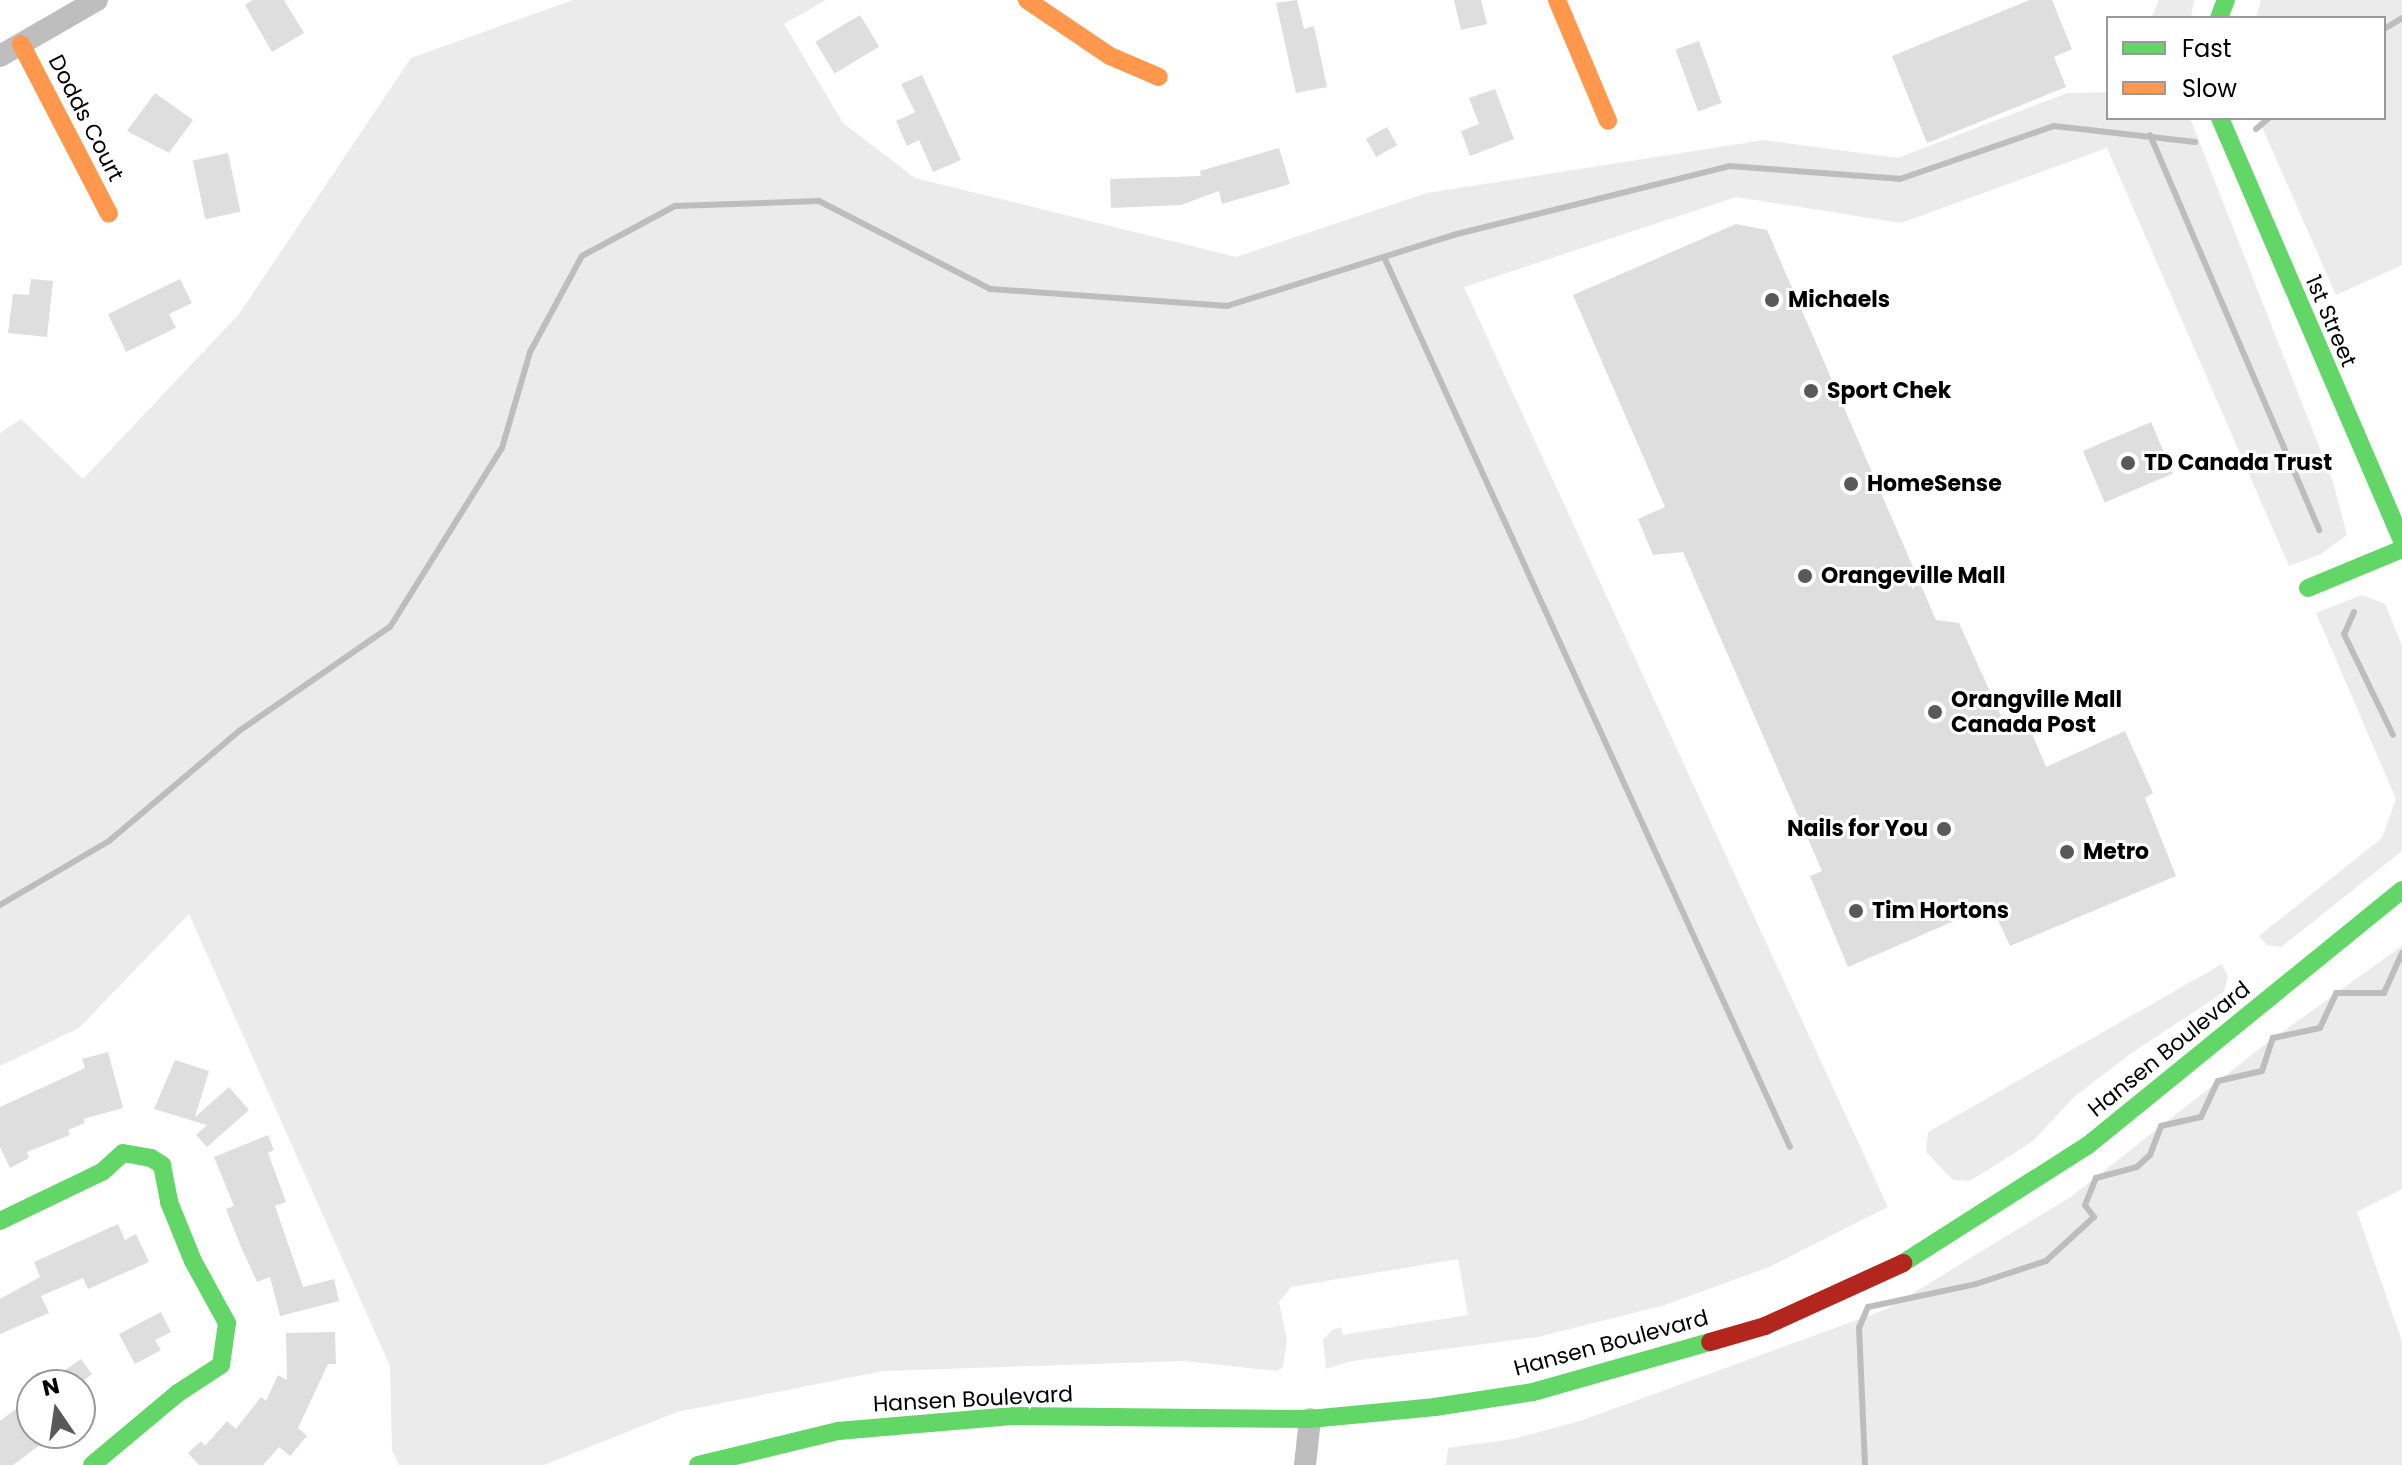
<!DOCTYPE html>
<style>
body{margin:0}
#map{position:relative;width:2402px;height:1465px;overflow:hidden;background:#fff;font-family:Poppins,sans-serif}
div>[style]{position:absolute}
.green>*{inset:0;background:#ebebeb}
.stream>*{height:6px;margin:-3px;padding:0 3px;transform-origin:3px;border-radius:3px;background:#bdbdbd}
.building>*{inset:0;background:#dedede;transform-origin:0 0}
.street>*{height:22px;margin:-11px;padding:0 11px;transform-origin:11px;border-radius:11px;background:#bebebe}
.fast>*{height:18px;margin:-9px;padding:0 9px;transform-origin:9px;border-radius:9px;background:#63d668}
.slow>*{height:18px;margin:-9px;padding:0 9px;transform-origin:9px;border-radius:9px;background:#ff974d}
.jam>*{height:18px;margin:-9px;padding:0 9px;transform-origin:9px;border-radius:9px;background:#b3261e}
.dots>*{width:22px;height:22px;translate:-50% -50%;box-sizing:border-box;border:4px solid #fff;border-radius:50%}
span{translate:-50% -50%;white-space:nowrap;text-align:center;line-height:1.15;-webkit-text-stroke:6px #fff;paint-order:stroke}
.street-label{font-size:22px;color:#000}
.poi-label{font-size:22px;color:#000;font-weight:700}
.left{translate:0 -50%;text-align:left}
.right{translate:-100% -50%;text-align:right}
.legend{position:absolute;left:2106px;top:16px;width:280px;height:104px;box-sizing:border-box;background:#fff;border:2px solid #999;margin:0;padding:10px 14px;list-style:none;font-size:24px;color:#000}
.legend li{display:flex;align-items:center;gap:16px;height:40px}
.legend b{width:40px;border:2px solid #999}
.north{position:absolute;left:16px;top:1369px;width:80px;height:80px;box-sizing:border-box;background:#fff;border:2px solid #999;border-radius:50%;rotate:347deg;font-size:22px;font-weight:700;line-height:32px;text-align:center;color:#000}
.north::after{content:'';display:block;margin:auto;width:28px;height:36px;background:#595959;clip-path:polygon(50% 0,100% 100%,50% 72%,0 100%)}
</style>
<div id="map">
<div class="green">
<i style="clip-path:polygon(573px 0,826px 0,784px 24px,843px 123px,915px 178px,1236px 257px,1427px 193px,1764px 140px,1898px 158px,2067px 93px,2108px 92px,2108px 118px,2190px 118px,2333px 482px,2347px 535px,2321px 554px,2289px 566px,2107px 148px,1901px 223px,1736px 197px,1464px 287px,1888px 1207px,1769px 1267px,1665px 1305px,1538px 1337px,1352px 1361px,1326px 1369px,1323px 1340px,1332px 1330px,1341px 1327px,1343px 1335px,1468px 1315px,1458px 1259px,1291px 1287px,1279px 1302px,1287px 1340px,1283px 1367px,1277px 1371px,1184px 1361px,883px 1371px,677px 1412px,544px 1465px,399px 1465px,392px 1450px,390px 1366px,189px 914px,79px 1028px,0 1066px,0 433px,21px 419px,83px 479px,239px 314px,411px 58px)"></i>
<i style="clip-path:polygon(2159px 0,2194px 0,2191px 18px,2151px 18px)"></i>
<i style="clip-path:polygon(2261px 0,2402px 0,2402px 265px,2336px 295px,2258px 118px,2384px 118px,2384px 18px,2256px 18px)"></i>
<i style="clip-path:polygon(2362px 595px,2385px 604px,2402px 645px,2402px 851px,2281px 947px,2267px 945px,2259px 936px,2382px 838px,2396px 799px,2316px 613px)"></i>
<i style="clip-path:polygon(2402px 946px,2402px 1189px,2357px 1212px,2402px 1341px,2402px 1465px,1446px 1465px,1448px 1448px,1513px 1439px,1583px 1420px,1887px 1309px,2072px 1196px,2263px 1046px)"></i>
<i style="clip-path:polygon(2222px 964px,2228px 977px,2224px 992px,2130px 1054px,2074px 1097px,2033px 1141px,1994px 1166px,1969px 1181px,1953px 1180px,1926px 1152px,1928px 1132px)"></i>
</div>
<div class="stream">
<i style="left:2384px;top:29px;width:21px;rotate:-31deg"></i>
<i style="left:2256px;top:129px;width:17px;rotate:-40deg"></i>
<i style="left:2150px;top:135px;width:430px;rotate:66.8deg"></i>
<i style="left:1384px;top:257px;width:978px;rotate:65.48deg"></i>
<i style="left:2354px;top:612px;width:24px;rotate:114deg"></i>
<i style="left:2344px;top:634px;width:112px;rotate:64.1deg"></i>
<i style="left:0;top:905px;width:126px;rotate:-30.4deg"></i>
<i style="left:109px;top:841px;width:170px;rotate:-40.2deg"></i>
<i style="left:239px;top:731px;width:183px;rotate:-34.6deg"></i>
<i style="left:390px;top:627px;width:211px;rotate:-58deg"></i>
<i style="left:502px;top:448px;width:100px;rotate:-73.7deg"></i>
<i style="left:530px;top:352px;width:109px;rotate:-61.6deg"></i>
<i style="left:582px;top:256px;width:106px;rotate:-28.3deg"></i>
<i style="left:675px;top:206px;width:144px;rotate:-2deg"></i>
<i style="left:819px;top:201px;width:192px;rotate:27.2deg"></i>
<i style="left:990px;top:289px;width:238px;rotate:4.1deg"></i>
<i style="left:1227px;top:306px;width:237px;rotate:-17.4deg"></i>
<i style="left:1453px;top:235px;width:284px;rotate:-14deg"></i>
<i style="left:1729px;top:166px;width:171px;rotate:4.3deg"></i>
<i style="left:1900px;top:179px;width:163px;rotate:-19deg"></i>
<i style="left:2054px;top:126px;width:142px;rotate:6.5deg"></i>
<i style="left:1865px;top:1465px;width:137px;rotate:-92.5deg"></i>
<i style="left:1859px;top:1328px;width:23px;rotate:-67deg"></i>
<i style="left:1868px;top:1307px;width:110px;rotate:-12deg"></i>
<i style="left:1976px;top:1284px;width:74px;rotate:-18.2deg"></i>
<i style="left:2046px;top:1261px;width:65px;rotate:-42.5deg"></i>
<i style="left:2094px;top:1217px;width:15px;rotate:-127deg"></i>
<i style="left:2085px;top:1205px;width:29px;rotate:-68deg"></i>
<i style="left:2096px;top:1178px;width:42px;rotate:-15deg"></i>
<i style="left:2137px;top:1167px;width:18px;rotate:-43deg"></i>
<i style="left:2150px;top:1155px;width:31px;rotate:-69deg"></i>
<i style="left:2161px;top:1126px;width:41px;rotate:-12.7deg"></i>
<i style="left:2201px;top:1117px;width:40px;rotate:-65deg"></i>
<i style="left:2218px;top:1081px;width:45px;rotate:-12.8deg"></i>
<i style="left:2262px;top:1071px;width:35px;rotate:-72deg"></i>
<i style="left:2273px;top:1038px;width:48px;rotate:-12deg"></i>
<i style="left:2320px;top:1028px;width:38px;rotate:-65deg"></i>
<i style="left:2336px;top:993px;width:48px"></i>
<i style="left:2384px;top:993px;width:44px;rotate:-65.8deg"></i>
</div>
<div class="building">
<i style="clip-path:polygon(253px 0,284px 0,304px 33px,272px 52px,245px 5px)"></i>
<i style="clip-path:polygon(1297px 0,1304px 29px,1314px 26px,1327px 87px,1296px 93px,1276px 3px)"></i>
<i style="clip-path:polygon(1454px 0,1481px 0,1487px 24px,1461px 30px)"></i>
<i style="clip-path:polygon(2030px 0,2052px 0,2072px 49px,2054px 57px,2066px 87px,1927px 143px,1892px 56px)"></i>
<i style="left:860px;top:15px;width:37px;height:52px;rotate:59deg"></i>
<i style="left:1699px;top:41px;width:66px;height:25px;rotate:70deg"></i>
<i style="clip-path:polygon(922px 75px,961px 160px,933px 172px,919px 140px,907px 146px,896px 121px,915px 112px,901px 84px)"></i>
<i style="clip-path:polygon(1495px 89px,1514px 139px,1470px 156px,1461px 131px,1479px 124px,1469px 98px)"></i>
<i style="clip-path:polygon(155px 93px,193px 120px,169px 153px,127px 131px)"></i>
<i style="left:1387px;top:127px;width:21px;height:24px;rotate:61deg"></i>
<i style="clip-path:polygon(1279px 148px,1290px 184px,1222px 204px,1219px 191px,1181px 205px,1111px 208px,1110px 179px,1201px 176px,1200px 171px)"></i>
<i style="left:228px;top:153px;width:60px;height:36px;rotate:78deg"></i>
<i style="clip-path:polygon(1736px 224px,1767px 230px,1936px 620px,1959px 623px,2002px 718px,2023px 712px,2046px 767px,2125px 731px,2153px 793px,2145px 798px,2176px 876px,2010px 946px,1991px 905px,1848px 967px,1810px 876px,1822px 871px,1683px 552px,1653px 555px,1638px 519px,1665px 507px,1573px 295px)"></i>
<i style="clip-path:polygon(31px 279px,53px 281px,47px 337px,8px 333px,13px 294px,29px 295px)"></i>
<i style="clip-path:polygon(180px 279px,192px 303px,169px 314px,176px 328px,126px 352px,108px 314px)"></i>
<i style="left:2151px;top:422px;width:56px;height:74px;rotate:67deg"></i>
<i style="clip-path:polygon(108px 1052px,123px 1108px,83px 1119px,85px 1123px,68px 1130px,70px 1135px,27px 1152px,29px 1158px,10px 1168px,0 1147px,0 1107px,85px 1068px,82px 1059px)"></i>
<i style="clip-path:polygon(175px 1060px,209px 1071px,195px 1117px,229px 1087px,249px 1110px,207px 1147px,196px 1135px,207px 1125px,154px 1109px)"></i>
<i style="clip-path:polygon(268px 1135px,274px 1150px,268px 1153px,286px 1202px,275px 1206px,303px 1287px,334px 1279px,339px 1301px,280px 1316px,270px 1277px,257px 1282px,241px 1247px,226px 1209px,234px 1206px,214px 1157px)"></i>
<i style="clip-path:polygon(118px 1224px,125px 1240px,136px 1234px,149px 1262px,88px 1289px,83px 1278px,41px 1296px,49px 1313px,0 1334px,0 1299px,40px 1277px,34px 1262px)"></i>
<i style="clip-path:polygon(161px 1312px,171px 1332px,155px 1340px,161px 1350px,135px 1364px,119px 1334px)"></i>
<i style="clip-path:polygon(335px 1332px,336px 1364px,328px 1364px,298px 1428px,307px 1436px,290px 1456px,279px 1447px,263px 1465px,199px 1465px,188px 1453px,201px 1441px,205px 1446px,227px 1421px,236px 1429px,261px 1397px,266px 1401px,278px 1375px,287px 1380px,286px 1333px)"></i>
<i style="clip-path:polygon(81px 1359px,92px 1374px,78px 1385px,44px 1385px)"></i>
<i style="clip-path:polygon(32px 1397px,32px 1436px,40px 1445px,13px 1465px,0 1465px,0 1421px)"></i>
</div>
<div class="street">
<i style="left:0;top:56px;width:112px;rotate:-30deg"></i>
<i style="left:1305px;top:1465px;width:46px;rotate:-83.8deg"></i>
</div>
<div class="fast">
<i style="left:2219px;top:18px;width:19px;rotate:-69deg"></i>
<i style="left:2220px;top:118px;width:460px;rotate:66.7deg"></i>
<i style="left:2308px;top:588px;width:102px;rotate:-22.5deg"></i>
<i style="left:0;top:1221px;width:113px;rotate:-25.7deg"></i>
<i style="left:102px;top:1172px;width:28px;rotate:-42deg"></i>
<i style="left:123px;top:1153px;width:28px;rotate:10deg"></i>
<i style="left:151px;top:1158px;width:13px;rotate:32deg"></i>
<i style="left:162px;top:1165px;width:38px;rotate:79deg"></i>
<i style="left:169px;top:1202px;width:64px;rotate:67.9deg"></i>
<i style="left:193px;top:1261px;width:71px;rotate:61.3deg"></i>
<i style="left:227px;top:1323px;width:42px;rotate:98.1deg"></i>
<i style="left:221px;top:1365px;width:51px;rotate:146.9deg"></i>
<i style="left:178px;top:1393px;width:112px;rotate:140.1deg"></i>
<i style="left:1903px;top:1263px;width:218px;rotate:-32.5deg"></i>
<i style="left:2087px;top:1146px;width:406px;rotate:-39.1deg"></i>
<i style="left:698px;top:1465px;width:144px;rotate:-13.7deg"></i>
<i style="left:838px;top:1431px;width:175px;rotate:-4.9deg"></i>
<i style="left:1012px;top:1416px;width:298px;rotate:0.6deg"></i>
<i style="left:1310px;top:1419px;width:126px;rotate:-5.5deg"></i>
<i style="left:1435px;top:1407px;width:99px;rotate:-8.7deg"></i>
<i style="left:1533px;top:1392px;width:184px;rotate:-15.8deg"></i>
</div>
<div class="slow">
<i style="left:1027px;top:0;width:100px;rotate:34deg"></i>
<i style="left:1110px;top:56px;width:53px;rotate:23.2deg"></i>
<i style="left:1557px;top:0;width:131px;rotate:67.1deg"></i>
<i style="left:21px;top:44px;width:191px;rotate:62.6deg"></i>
</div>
<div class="jam">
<i style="left:1710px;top:1342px;width:57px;rotate:-16.2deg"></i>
<i style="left:1765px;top:1326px;width:152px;rotate:-24.5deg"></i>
</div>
<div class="dots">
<i style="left:1772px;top:300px;background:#595959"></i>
<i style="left:1811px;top:391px;background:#595959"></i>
<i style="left:2128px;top:463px;background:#595959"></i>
<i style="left:1851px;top:484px;background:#595959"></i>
<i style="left:1805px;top:576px;background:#595959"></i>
<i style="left:1935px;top:712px;background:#595959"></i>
<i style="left:1944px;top:829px;background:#595959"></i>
<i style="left:2067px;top:852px;background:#595959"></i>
<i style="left:1856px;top:911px;background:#595959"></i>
</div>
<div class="street-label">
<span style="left:86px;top:118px;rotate:63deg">Dodds Court</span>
<span style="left:2331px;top:321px;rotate:67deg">1st Street</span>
<span style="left:2169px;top:1049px;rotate:-39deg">Hansen Boulevard</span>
<span style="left:1611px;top:1343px;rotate:-15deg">Hansen Boulevard</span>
<span style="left:973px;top:1399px;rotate:-3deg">Hansen Boulevard</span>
</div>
<div class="poi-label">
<span class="left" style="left:1788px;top:300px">Michaels</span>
<span class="left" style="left:1827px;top:391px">Sport Chek</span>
<span class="left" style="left:2144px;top:463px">TD Canada Trust</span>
<span class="left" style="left:1867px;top:484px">HomeSense</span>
<span class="left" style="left:1821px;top:576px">Orangeville Mall</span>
<span class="left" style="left:1951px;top:712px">Orangville Mall<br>Canada Post</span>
<span class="right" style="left:1928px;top:829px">Nails for You</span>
<span class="left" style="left:2083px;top:852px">Metro</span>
<span class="left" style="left:1872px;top:911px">Tim Hortons</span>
</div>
<ul class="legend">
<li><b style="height:10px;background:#63d668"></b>Fast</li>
<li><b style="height:10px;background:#ff974d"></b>Slow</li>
</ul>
<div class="north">N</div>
</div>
